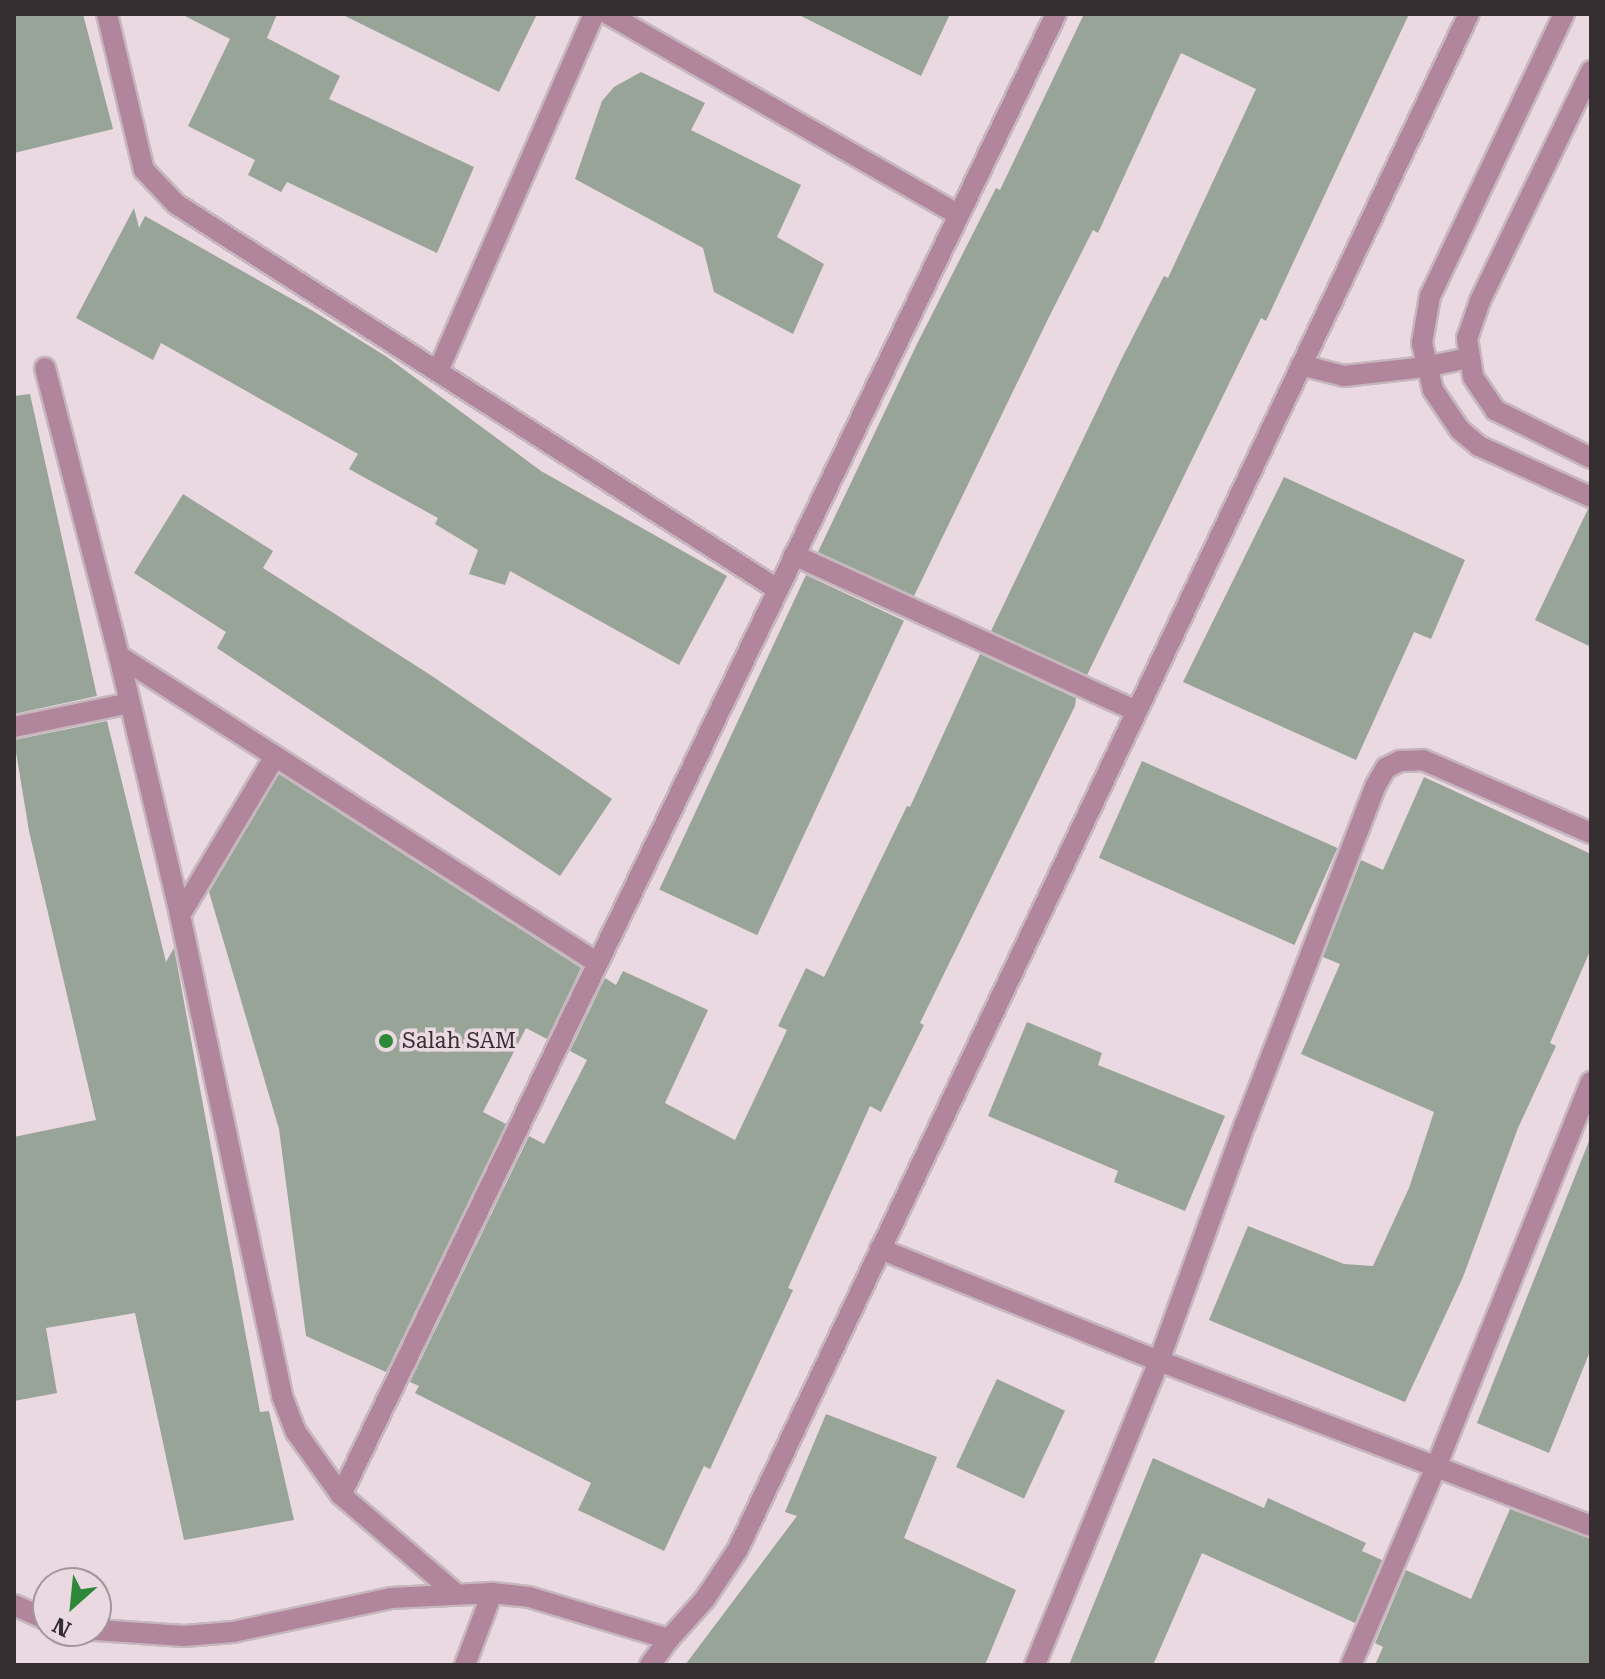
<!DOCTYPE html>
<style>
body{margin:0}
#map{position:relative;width:1605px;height:1679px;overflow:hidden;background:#ebd9e2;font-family:"Roboto Serif",serif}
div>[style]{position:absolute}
.building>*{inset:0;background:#97a497;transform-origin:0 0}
.roads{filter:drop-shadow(2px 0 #c6b7bf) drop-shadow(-2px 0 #c6b7bf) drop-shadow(0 2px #c6b7bf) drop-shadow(0 -2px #c6b7bf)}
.service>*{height:20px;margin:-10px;padding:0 10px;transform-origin:10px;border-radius:10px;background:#b1859b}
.minor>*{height:20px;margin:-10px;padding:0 10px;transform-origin:10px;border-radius:10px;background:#b1859b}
.dots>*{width:22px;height:22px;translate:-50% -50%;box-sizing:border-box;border:4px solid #ebd9e2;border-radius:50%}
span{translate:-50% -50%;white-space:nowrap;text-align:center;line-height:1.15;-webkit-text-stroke:7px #ebd9e2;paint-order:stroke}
.poi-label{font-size:22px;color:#342e31}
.left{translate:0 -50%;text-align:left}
.frame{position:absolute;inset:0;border:16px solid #342e31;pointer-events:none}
.north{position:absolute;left:32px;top:1567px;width:80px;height:80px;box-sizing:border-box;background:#ebd9e2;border:2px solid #a2959b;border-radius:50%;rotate:207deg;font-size:22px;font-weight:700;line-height:32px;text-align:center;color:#342e31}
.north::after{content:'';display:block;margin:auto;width:28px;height:36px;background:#2d8838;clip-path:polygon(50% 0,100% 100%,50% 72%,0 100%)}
</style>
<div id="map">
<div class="building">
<i style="clip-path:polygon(14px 14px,83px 14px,113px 129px,14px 153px)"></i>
<i style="clip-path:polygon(181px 14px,277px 14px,267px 38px,340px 76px,329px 99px,474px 167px,437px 253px,287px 182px,281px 192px,248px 175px,255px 160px,188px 126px,230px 39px)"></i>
<i style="clip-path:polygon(341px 14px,537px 14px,499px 92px)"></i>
<i style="clip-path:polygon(797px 14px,950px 14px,921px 76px)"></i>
<i style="clip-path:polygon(1084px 14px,1409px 14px,1266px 321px,1261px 318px,1087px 675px,991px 631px,1122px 358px,1164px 276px,1168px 278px,1256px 89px,1181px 53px,1098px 233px,1093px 230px,1049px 317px,914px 596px,818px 552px,917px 344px,996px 188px,1000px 190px)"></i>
<i style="clip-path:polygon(641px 72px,705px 103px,691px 130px,801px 185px,777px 237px,824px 264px,793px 334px,714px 292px,703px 248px,575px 179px,602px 101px,614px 87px)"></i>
<i style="clip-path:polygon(134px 208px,139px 228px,145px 216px,313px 311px,387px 357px,541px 471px,727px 576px,679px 665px,510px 571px,505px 585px,469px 574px,478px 550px,435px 524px,438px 518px,349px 469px,358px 454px,161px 343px,153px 360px,76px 318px)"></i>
<i style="clip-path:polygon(30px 394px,97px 696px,14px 714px,14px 396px)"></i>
<i style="clip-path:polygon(1284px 477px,1465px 560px,1431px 639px,1414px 632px,1356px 760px,1183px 682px)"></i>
<i style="clip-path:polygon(183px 494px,273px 551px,263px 568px,432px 676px,612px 799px,560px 876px,217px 648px,226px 632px,134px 573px)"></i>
<i style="clip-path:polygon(1588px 509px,1591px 510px,1591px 647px,1535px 620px)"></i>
<i style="left:806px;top:575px;width:108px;height:347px;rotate:25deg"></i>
<i style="clip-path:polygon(980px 654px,1076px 698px,1075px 706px,920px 1023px,924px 1025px,881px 1112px,870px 1106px,788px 1288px,793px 1290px,710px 1469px,704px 1466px,664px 1551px,578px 1510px,591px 1483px,415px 1393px,419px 1386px,410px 1382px,529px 1136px,544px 1144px,587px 1060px,570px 1051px,605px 978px,616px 985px,623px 971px,708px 1010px,665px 1103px,735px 1140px,787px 1030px,778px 1026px,806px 968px,824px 977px,907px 806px,910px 807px)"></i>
<i style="clip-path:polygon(107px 721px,166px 962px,174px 948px,260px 1412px,269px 1411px,294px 1520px,184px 1540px,135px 1313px,46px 1328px,57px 1393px,14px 1401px,14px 1137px,96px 1120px,29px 831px,14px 740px)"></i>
<i style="left:1142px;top:761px;width:214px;height:106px;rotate:24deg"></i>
<i style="clip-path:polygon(279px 774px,581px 968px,547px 1039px,526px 1028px,483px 1112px,506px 1124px,386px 1372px,306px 1336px,279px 1129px,209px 892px)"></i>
<i style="clip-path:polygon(1424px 777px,1591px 854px,1591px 949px,1550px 1043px,1556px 1046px,1518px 1128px,1463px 1277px,1405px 1402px,1209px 1320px,1248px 1226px,1344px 1264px,1373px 1266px,1409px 1188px,1434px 1112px,1301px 1054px,1340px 964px,1323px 957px,1361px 860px,1383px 870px)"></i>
<i style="clip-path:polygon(1027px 1022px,1102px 1053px,1098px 1065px,1225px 1116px,1185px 1211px,1114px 1182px,1118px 1171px,988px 1116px)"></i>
<i style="clip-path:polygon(1591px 1136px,1591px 1349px,1549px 1453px,1477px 1423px)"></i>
<i style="left:997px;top:1379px;width:75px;height:97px;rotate:25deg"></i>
<i style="clip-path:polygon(826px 1414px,937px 1457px,904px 1538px,1016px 1590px,985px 1665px,685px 1665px,797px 1516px,785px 1512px)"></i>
<i style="clip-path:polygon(1153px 1458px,1264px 1508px,1268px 1498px,1366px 1543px,1362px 1551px,1382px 1560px,1355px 1623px,1202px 1553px,1153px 1665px,1069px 1665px)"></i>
<i style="clip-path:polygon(1510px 1509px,1591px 1539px,1591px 1665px,1375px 1665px,1383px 1647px,1375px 1643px,1406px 1570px,1471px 1599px)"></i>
</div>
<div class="roads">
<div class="service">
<i style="left:465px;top:1665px;width:77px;rotate:-69.4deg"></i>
</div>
<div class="minor">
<i style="left:107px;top:14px;width:160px;rotate:76.7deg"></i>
<i style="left:144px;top:170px;width:47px;rotate:46.7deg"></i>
<i style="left:176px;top:204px;width:714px;rotate:32.64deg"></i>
<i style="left:608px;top:14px;width:404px;rotate:29.8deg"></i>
<i style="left:1564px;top:14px;width:312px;rotate:115.4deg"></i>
<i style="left:1430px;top:296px;width:48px;rotate:99.7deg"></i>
<i style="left:1422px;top:343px;width:48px;rotate:76.8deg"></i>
<i style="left:1433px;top:390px;width:48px;rotate:56deg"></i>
<i style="left:1460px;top:430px;width:25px;rotate:40deg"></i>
<i style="left:1479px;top:446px;width:123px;rotate:24.5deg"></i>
<i style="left:1591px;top:71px;width:255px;rotate:115.8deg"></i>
<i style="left:1480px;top:301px;width:39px;rotate:109deg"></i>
<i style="left:1467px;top:338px;width:39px;rotate:81deg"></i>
<i style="left:1473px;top:377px;width:40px;rotate:56deg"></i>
<i style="left:1495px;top:410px;width:107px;rotate:26.6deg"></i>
<i style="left:1301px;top:365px;width:44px;rotate:14.3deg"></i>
<i style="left:1344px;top:376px;width:81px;rotate:-6.3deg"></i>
<i style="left:1425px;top:367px;width:44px;rotate:-11.8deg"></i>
<i style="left:45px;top:368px;width:297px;rotate:75.6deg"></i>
<i style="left:119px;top:656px;width:266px;rotate:76.7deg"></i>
<i style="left:180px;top:915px;width:492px;rotate:78deg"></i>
<i style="left:282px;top:1396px;width:39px;rotate:69deg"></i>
<i style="left:296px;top:1432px;width:77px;rotate:54.5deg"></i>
<i style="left:341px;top:1495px;width:149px;rotate:40.6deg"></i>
<i style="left:438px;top:371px;width:390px;rotate:-66.4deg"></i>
<i style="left:794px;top:555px;width:376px;rotate:24.5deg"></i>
<i style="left:119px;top:656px;width:567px;rotate:32.68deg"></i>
<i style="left:14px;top:727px;width:118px;rotate:-11.7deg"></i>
<i style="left:180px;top:915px;width:185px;rotate:-59.1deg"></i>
<i style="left:880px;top:1249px;width:301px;rotate:21.9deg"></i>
<i style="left:1159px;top:1361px;width:462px;rotate:20.9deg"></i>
<i style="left:341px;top:1495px;width:1645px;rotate:-64.23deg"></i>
<i style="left:14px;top:1605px;width:37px;rotate:24deg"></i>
<i style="left:96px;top:1630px;width:88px;rotate:3.9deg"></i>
<i style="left:184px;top:1636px;width:49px;rotate:-4.7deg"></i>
<i style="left:233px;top:1632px;width:162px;rotate:-12.1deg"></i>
<i style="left:391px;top:1598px;width:101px;rotate:-2.8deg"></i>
<i style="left:492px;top:1593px;width:37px;rotate:6deg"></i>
<i style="left:529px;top:1597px;width:146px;rotate:16.7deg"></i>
<i style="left:669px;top:1639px;width:54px;rotate:-48deg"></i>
<i style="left:705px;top:1599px;width:60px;rotate:-56.6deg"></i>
<i style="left:738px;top:1549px;width:1700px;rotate:-64.54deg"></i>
<i style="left:650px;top:1665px;width:32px;rotate:-54deg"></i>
<i style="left:1035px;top:1665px;width:328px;rotate:-67.8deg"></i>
<i style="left:1159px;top:1361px;width:252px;rotate:-70.1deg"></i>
<i style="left:1245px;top:1124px;width:363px;rotate:-68.9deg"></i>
<i style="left:1376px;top:785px;width:20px;rotate:-60deg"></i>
<i style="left:1386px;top:768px;width:16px;rotate:-27deg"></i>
<i style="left:1400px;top:761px;width:23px;rotate:-2deg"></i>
<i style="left:1423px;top:760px;width:183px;rotate:23.5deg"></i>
<i style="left:1351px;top:1665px;width:215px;rotate:-66.8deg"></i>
<i style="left:1436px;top:1467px;width:415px;rotate:-68.1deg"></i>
</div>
</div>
<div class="dots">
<i style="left:386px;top:1041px;background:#2d8838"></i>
</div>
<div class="poi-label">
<span class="left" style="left:402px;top:1041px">Salah SAM</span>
</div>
<div class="frame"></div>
<div class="north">N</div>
</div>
